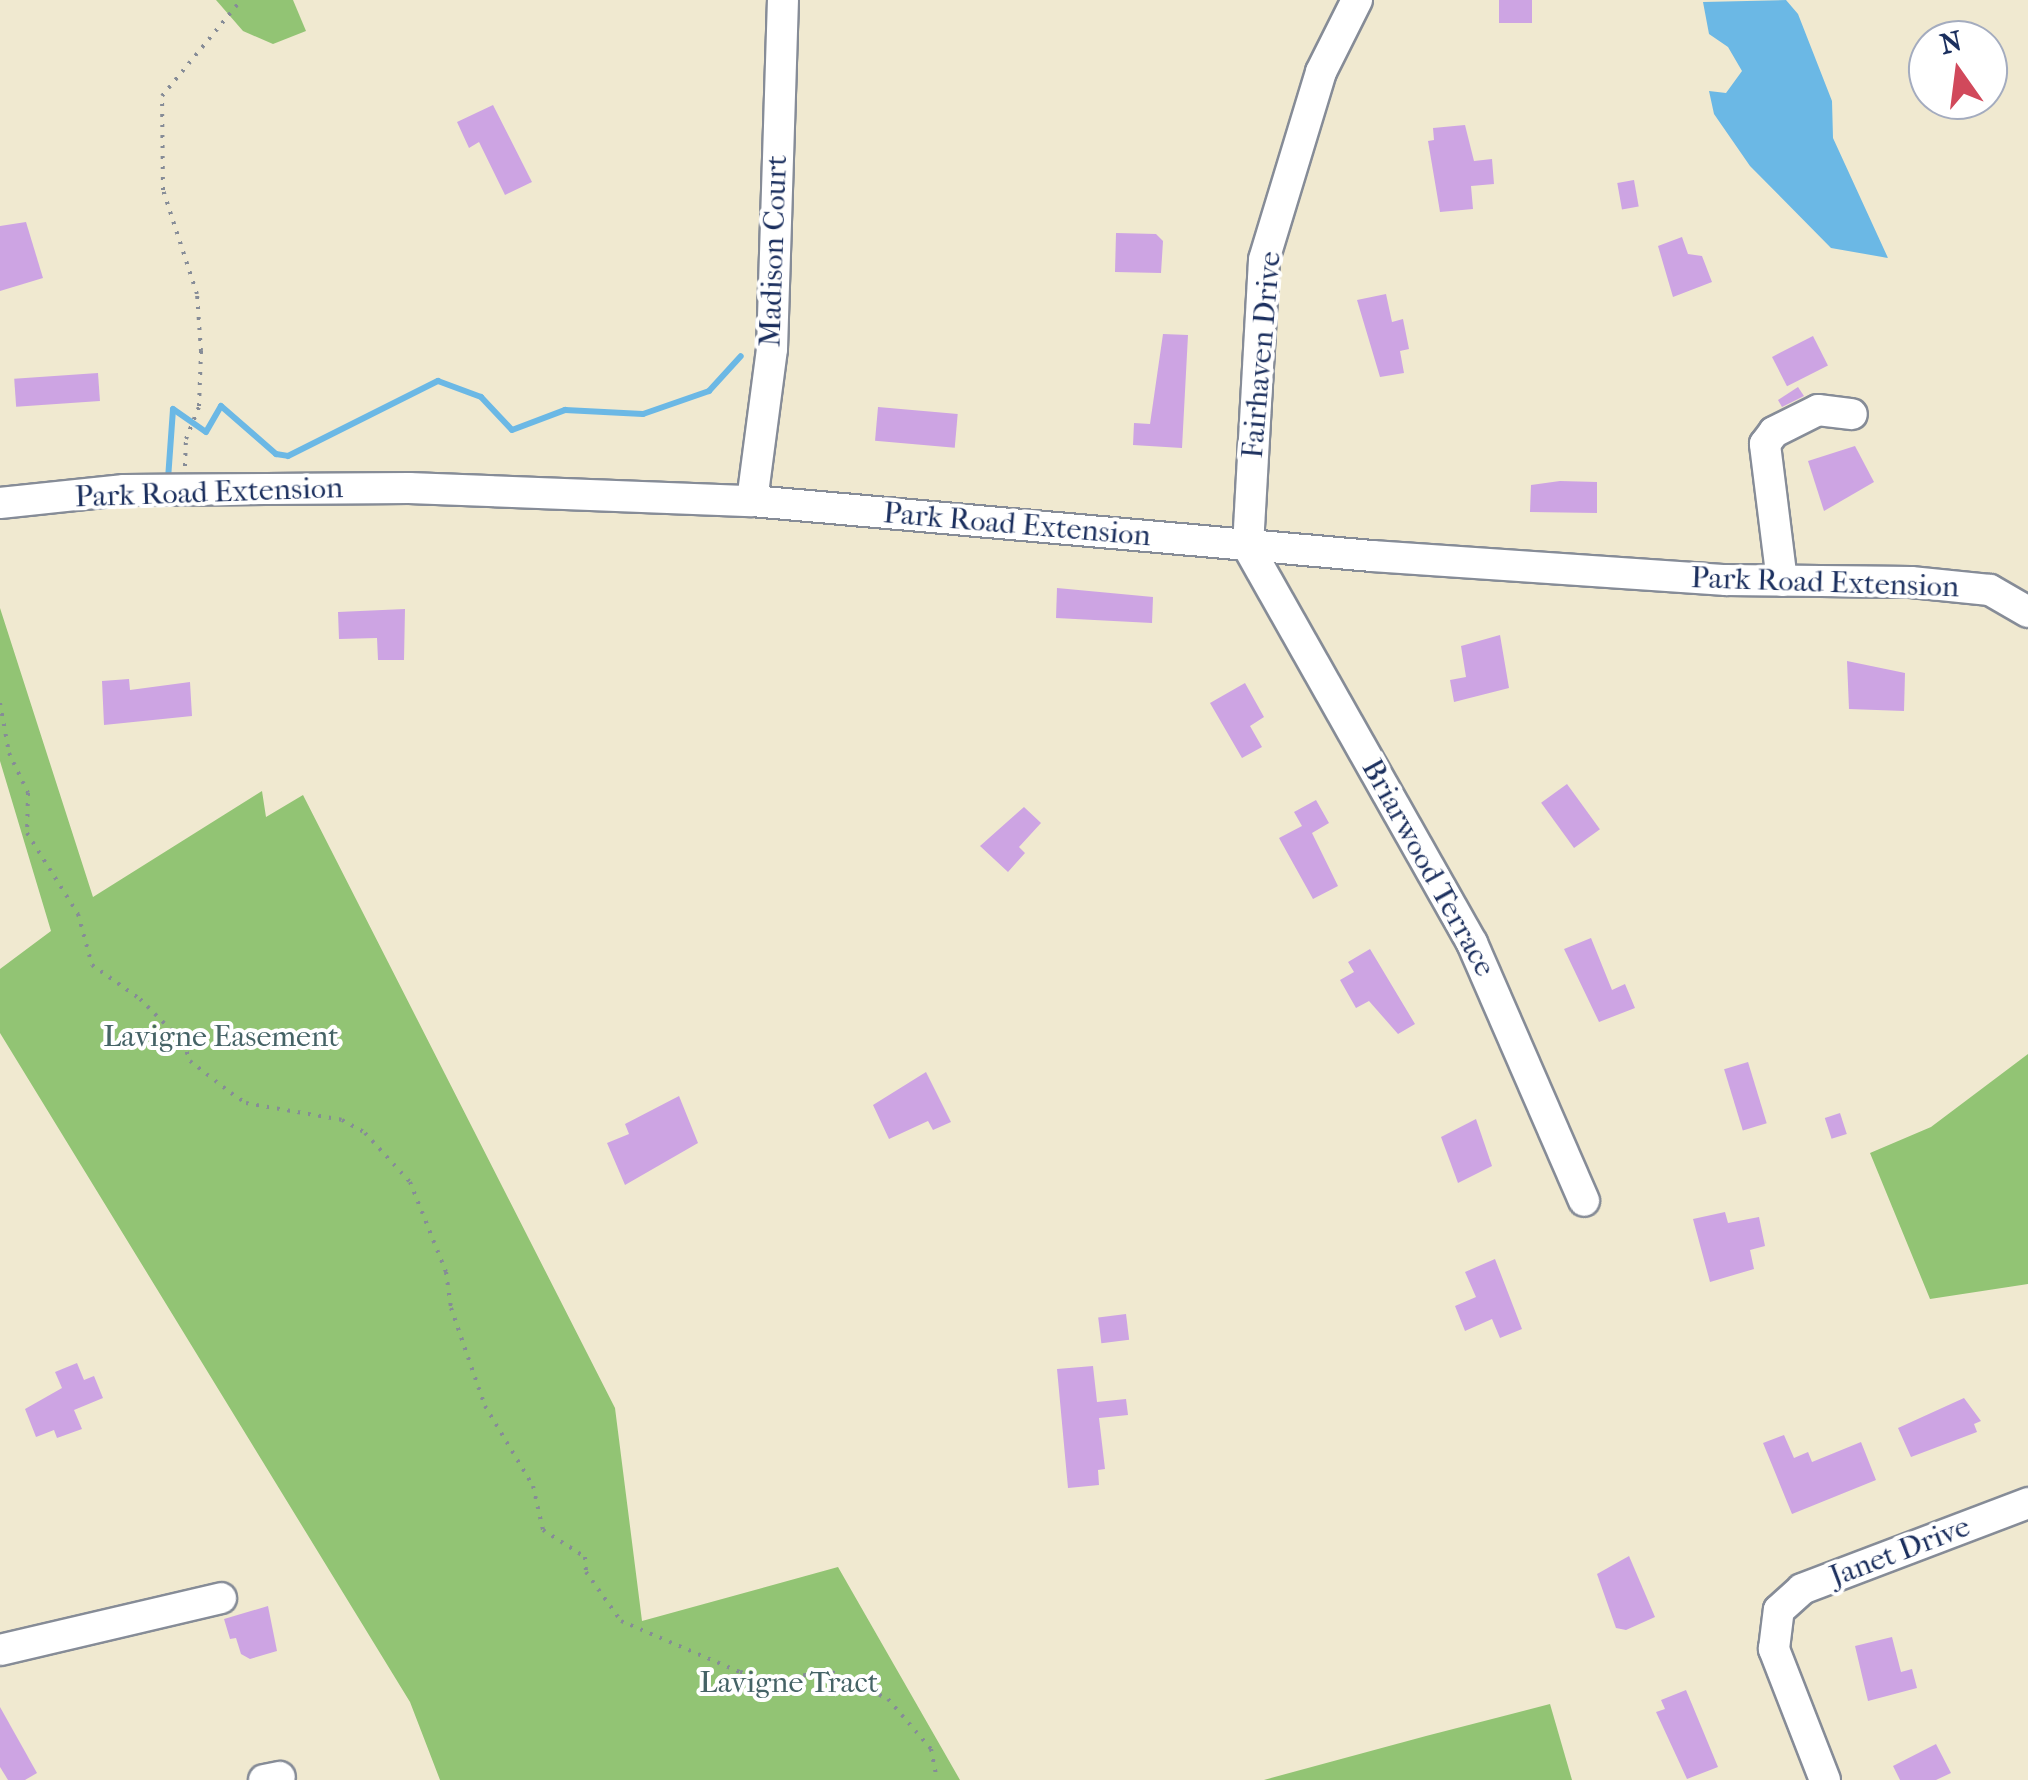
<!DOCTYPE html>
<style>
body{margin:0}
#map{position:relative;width:2028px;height:1780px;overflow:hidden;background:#f0e9d0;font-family:"IM FELL French Canon",serif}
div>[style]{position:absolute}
.green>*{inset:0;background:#92c474}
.water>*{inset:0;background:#6bb8e5}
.stream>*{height:6px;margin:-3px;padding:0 3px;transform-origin:3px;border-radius:3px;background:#6bb8e5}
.building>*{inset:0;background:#cda4e3;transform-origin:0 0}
.path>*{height:4px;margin-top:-2px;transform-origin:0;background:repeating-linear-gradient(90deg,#868c97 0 2.5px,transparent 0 10.5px)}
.roads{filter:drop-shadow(2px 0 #868c97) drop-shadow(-2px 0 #868c97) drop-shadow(0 2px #868c97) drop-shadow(0 -2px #868c97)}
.minor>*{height:30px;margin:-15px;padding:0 15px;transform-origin:15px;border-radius:15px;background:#fff}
span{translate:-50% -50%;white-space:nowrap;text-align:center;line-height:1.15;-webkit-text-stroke:8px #fff;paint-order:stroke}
.street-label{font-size:30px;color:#1b2f5e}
.park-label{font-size:30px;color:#456366}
.north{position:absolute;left:1908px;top:20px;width:100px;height:100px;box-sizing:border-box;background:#fff;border:2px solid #a4acbf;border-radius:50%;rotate:346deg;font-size:28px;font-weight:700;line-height:40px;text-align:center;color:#1b2f5e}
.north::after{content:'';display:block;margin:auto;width:35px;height:45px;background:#d1495b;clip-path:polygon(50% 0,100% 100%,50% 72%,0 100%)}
</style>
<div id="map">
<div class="green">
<i style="clip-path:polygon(216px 0,293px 0,306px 31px,273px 44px,243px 31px)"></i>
<i style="clip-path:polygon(0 608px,93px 897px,262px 791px,266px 817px,303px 795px,615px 1408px,642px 1621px,838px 1567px,960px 1780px,440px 1780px,410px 1702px,0 1033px,0 969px,51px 931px,0 761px)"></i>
<i style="clip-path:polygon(2028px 1054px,2028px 1284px,1930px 1299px,1870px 1153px,1931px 1127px)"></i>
<i style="clip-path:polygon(1550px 1704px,1572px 1780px,1264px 1780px,1426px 1736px)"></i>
</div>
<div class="water">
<i style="clip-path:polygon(1786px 0,1798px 14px,1832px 101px,1833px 138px,1888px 258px,1831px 248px,1750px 166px,1714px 114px,1709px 91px,1726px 93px,1742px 71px,1728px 47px,1709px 34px,1703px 2px)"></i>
</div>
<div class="stream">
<i style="left:168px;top:479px;width:70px;rotate:-85.9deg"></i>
<i style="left:173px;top:409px;width:40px;rotate:34.9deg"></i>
<i style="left:206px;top:432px;width:30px;rotate:-60deg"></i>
<i style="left:221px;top:406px;width:73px;rotate:41.1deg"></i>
<i style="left:276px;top:454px;width:12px;rotate:9deg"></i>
<i style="left:288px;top:456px;width:168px;rotate:-26.6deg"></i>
<i style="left:438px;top:381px;width:46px;rotate:20.4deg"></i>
<i style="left:481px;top:397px;width:45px;rotate:46.8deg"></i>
<i style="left:512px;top:430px;width:57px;rotate:-20.7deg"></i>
<i style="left:565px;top:410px;width:78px;rotate:2.9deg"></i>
<i style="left:643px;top:414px;width:70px;rotate:-19.2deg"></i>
<i style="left:709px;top:391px;width:47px;rotate:-47.6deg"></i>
</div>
<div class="building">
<i style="left:1499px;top:0;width:33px;height:23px"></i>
<i style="clip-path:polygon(493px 105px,532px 182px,505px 195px,479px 142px,469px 148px,457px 122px)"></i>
<i style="clip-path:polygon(1465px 125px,1474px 161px,1492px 159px,1494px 184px,1471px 186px,1473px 209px,1440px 212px,1428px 141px,1434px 140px,1433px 128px)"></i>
<i style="left:1634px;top:180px;width:27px;height:17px;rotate:80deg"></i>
<i style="clip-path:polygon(26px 222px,43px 278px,0 291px,0 226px)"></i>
<i style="clip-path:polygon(1116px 233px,1156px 234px,1163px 241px,1161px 273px,1115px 272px)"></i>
<i style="clip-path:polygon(1682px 237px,1688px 254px,1702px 256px,1712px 282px,1673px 297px,1658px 246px)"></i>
<i style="clip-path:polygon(1386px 294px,1392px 322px,1403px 319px,1409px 349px,1400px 351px,1404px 373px,1380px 377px,1357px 300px)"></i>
<i style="clip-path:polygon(1163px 334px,1188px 335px,1182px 448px,1133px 445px,1134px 423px,1150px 424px)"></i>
<i style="left:1813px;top:336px;width:33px;height:46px;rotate:63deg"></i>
<i style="left:98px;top:373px;width:28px;height:84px;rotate:86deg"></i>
<i style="clip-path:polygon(1798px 387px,1804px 396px,1782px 407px,1778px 400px)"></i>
<i style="left:878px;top:407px;width:80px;height:34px;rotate:5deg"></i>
<i style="clip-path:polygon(1855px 446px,1874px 482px,1824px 511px,1808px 461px)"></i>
<i style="clip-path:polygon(1560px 481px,1597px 482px,1597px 513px,1530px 512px,1531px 485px)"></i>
<i style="clip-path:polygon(1057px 588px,1153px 597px,1152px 623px,1056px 618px)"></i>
<i style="clip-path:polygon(405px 609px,404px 660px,378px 660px,377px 638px,339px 639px,338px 612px)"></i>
<i style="clip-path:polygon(1500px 635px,1509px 688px,1454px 702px,1450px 680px,1466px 677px,1461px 646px)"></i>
<i style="clip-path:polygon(1847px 661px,1905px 673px,1904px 711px,1849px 709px)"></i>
<i style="clip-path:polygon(129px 679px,130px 690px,190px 682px,192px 716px,104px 725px,102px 681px)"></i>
<i style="clip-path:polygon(1245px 683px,1264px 717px,1250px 726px,1262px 747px,1242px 758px,1210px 703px)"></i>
<i style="left:1567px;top:784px;width:56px;height:32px;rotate:54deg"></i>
<i style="clip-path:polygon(1316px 800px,1329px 823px,1312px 833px,1338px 886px,1313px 899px,1279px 838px,1302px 826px,1294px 812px)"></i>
<i style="clip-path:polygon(1024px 807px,1041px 823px,1019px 847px,1025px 853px,1008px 872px,980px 846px)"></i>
<i style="clip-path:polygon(1591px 938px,1612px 990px,1625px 984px,1635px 1008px,1599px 1022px,1564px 949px)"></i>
<i style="clip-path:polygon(1370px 949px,1415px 1024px,1398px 1034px,1369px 1001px,1356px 1008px,1340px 980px,1354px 972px,1348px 962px)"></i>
<i style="left:1748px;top:1062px;width:64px;height:25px;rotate:73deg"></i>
<i style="clip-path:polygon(926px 1072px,951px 1122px,933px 1130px,928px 1121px,889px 1139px,873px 1105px)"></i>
<i style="clip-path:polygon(679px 1096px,698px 1143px,625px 1185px,607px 1143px,629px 1134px,625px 1124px)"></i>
<i style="left:1840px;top:1113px;width:22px;height:16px;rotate:72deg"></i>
<i style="clip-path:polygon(1476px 1119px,1492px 1166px,1458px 1183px,1441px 1137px)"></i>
<i style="clip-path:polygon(1725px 1212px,1728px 1223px,1759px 1217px,1765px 1246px,1750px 1250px,1754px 1269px,1710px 1282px,1693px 1219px)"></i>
<i style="clip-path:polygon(1495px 1259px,1522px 1329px,1500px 1338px,1492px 1319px,1465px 1331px,1455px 1306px,1476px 1297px,1465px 1272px)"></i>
<i style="left:1126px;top:1314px;width:26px;height:28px;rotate:83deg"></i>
<i style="clip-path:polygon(77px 1363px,84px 1380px,94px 1376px,103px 1398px,74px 1410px,82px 1429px,57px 1438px,54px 1430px,36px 1437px,25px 1409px,62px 1388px,55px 1372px)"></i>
<i style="clip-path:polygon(1093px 1366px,1097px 1402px,1126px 1399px,1128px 1415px,1099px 1418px,1105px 1469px,1098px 1470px,1099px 1485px,1068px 1488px,1057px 1369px)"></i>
<i style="clip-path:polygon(1964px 1398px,1981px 1421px,1974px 1424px,1977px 1432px,1911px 1457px,1898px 1428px)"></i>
<i style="clip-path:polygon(1784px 1435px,1794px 1458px,1808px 1452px,1812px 1462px,1861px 1442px,1876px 1480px,1792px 1514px,1763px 1443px)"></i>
<i style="clip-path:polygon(1629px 1556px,1655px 1617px,1626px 1630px,1616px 1628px,1597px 1574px)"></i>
<i style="clip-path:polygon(268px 1606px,277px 1651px,250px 1659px,241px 1654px,236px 1638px,230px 1639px,224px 1619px)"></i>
<i style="clip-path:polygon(1892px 1637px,1901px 1672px,1912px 1669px,1917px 1688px,1868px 1701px,1855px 1646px)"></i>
<i style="clip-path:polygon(1686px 1690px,1718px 1767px,1687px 1779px,1656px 1712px,1665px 1709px,1661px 1700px)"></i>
<i style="clip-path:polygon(0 1707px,37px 1773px,25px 1780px,8px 1780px,0 1767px)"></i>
<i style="clip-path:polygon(1936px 1744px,1951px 1773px,1936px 1780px,1900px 1780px,1893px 1766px)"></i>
</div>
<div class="path">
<i style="left:185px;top:466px;width:27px;rotate:-88deg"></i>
<i style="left:186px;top:439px;width:35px;rotate:-68deg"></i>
<i style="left:199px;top:406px;width:55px;rotate:-87.9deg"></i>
<i style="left:201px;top:351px;width:57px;rotate:-94deg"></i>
<i style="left:197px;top:294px;width:109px;rotate:-108.1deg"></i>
<i style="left:163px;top:190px;width:94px;rotate:-90.6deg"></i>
<i style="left:162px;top:96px;width:124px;rotate:-50.5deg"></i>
<i style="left:0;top:703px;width:51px;rotate:79.8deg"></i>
<i style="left:9px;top:753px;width:44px;rotate:64.6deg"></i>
<i style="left:28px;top:793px;width:40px;rotate:91.4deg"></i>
<i style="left:27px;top:833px;width:96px;rotate:57.8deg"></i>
<i style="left:78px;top:914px;width:53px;rotate:74.6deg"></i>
<i style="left:92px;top:965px;width:59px;rotate:35.3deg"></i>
<i style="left:140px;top:999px;width:61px;rotate:45deg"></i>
<i style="left:183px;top:1042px;width:20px;rotate:70deg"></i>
<i style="left:190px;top:1061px;width:52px;rotate:38deg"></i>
<i style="left:231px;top:1093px;width:18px;rotate:34deg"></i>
<i style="left:246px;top:1103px;width:97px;rotate:10deg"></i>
<i style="left:342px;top:1120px;width:26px;rotate:29deg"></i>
<i style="left:365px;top:1133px;width:67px;rotate:47.4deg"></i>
<i style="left:410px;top:1182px;width:97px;rotate:68.2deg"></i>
<i style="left:446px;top:1272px;width:36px;rotate:82deg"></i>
<i style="left:451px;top:1308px;width:104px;rotate:70.9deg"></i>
<i style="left:485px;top:1406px;width:93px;rotate:59deg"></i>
<i style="left:533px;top:1486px;width:45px;rotate:77.2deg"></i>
<i style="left:543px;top:1530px;width:50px;rotate:32.7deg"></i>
<i style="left:585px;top:1557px;width:15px;rotate:86deg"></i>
<i style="left:586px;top:1572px;width:60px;rotate:54.5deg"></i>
<i style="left:621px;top:1621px;width:129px;rotate:23.2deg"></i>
<i style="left:740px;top:1672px;width:33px;rotate:12deg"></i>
<i style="left:772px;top:1679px;width:60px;rotate:-6.7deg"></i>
<i style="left:832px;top:1672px;width:62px;rotate:25.7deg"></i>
<i style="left:888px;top:1699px;width:66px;rotate:49.3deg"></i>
<i style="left:931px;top:1749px;width:32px;rotate:79deg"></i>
</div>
<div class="roads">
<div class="minor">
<i style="left:1357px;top:0;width:80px;rotate:116.6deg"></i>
<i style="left:1321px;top:72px;width:196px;rotate:106.9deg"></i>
<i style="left:1264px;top:260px;width:287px;rotate:93.2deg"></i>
<i style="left:1248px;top:547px;width:455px;rotate:60.5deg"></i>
<i style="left:1472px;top:943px;width:281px;rotate:66.5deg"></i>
<i style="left:752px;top:501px;width:153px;rotate:-82.5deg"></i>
<i style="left:772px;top:349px;width:349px;rotate:-88.2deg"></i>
<i style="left:0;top:503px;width:125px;rotate:-6deg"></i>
<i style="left:124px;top:490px;width:285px;rotate:-0.4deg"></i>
<i style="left:409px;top:488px;width:343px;rotate:2.2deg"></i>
<i style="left:752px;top:501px;width:622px;rotate:5.07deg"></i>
<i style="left:1372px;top:556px;width:355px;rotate:3.9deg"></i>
<i style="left:1726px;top:580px;width:185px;rotate:0.6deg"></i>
<i style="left:1911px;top:582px;width:79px;rotate:5.8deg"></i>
<i style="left:1990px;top:590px;width:44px;rotate:30.1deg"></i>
<i style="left:1782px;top:581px;width:138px;rotate:-97.1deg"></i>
<i style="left:1765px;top:444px;width:15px;rotate:-53deg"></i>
<i style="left:1774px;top:432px;width:49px;rotate:-26.6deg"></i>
<i style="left:1818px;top:410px;width:34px;rotate:7deg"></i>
<i style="left:0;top:1650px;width:227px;rotate:-13.2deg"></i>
<i style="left:264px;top:1780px;width:16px;rotate:-11deg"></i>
<i style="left:1825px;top:1780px;width:141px;rotate:-111.3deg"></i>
<i style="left:1774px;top:1649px;width:39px;rotate:-83deg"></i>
<i style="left:1779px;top:1610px;width:31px;rotate:-42deg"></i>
<i style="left:1802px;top:1589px;width:242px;rotate:-20.8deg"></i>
</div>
</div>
<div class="street-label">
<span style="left:774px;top:251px;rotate:-88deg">Madison Court</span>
<span style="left:1262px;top:355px;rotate:-85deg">Fairhaven Drive</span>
<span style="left:209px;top:493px;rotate:-2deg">Park Road Extension</span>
<span style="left:1017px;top:525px;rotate:5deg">Park Road Extension</span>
<span style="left:1825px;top:583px;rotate:2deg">Park Road Extension</span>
<span style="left:1428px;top:868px;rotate:61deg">Briarwood Terrace</span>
<span style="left:1900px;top:1552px;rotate:-21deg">Janet Drive</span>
</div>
<div class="park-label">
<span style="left:221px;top:1037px">Lavigne Easement</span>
<span style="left:789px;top:1683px">Lavigne Tract</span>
</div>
<div class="north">N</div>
</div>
